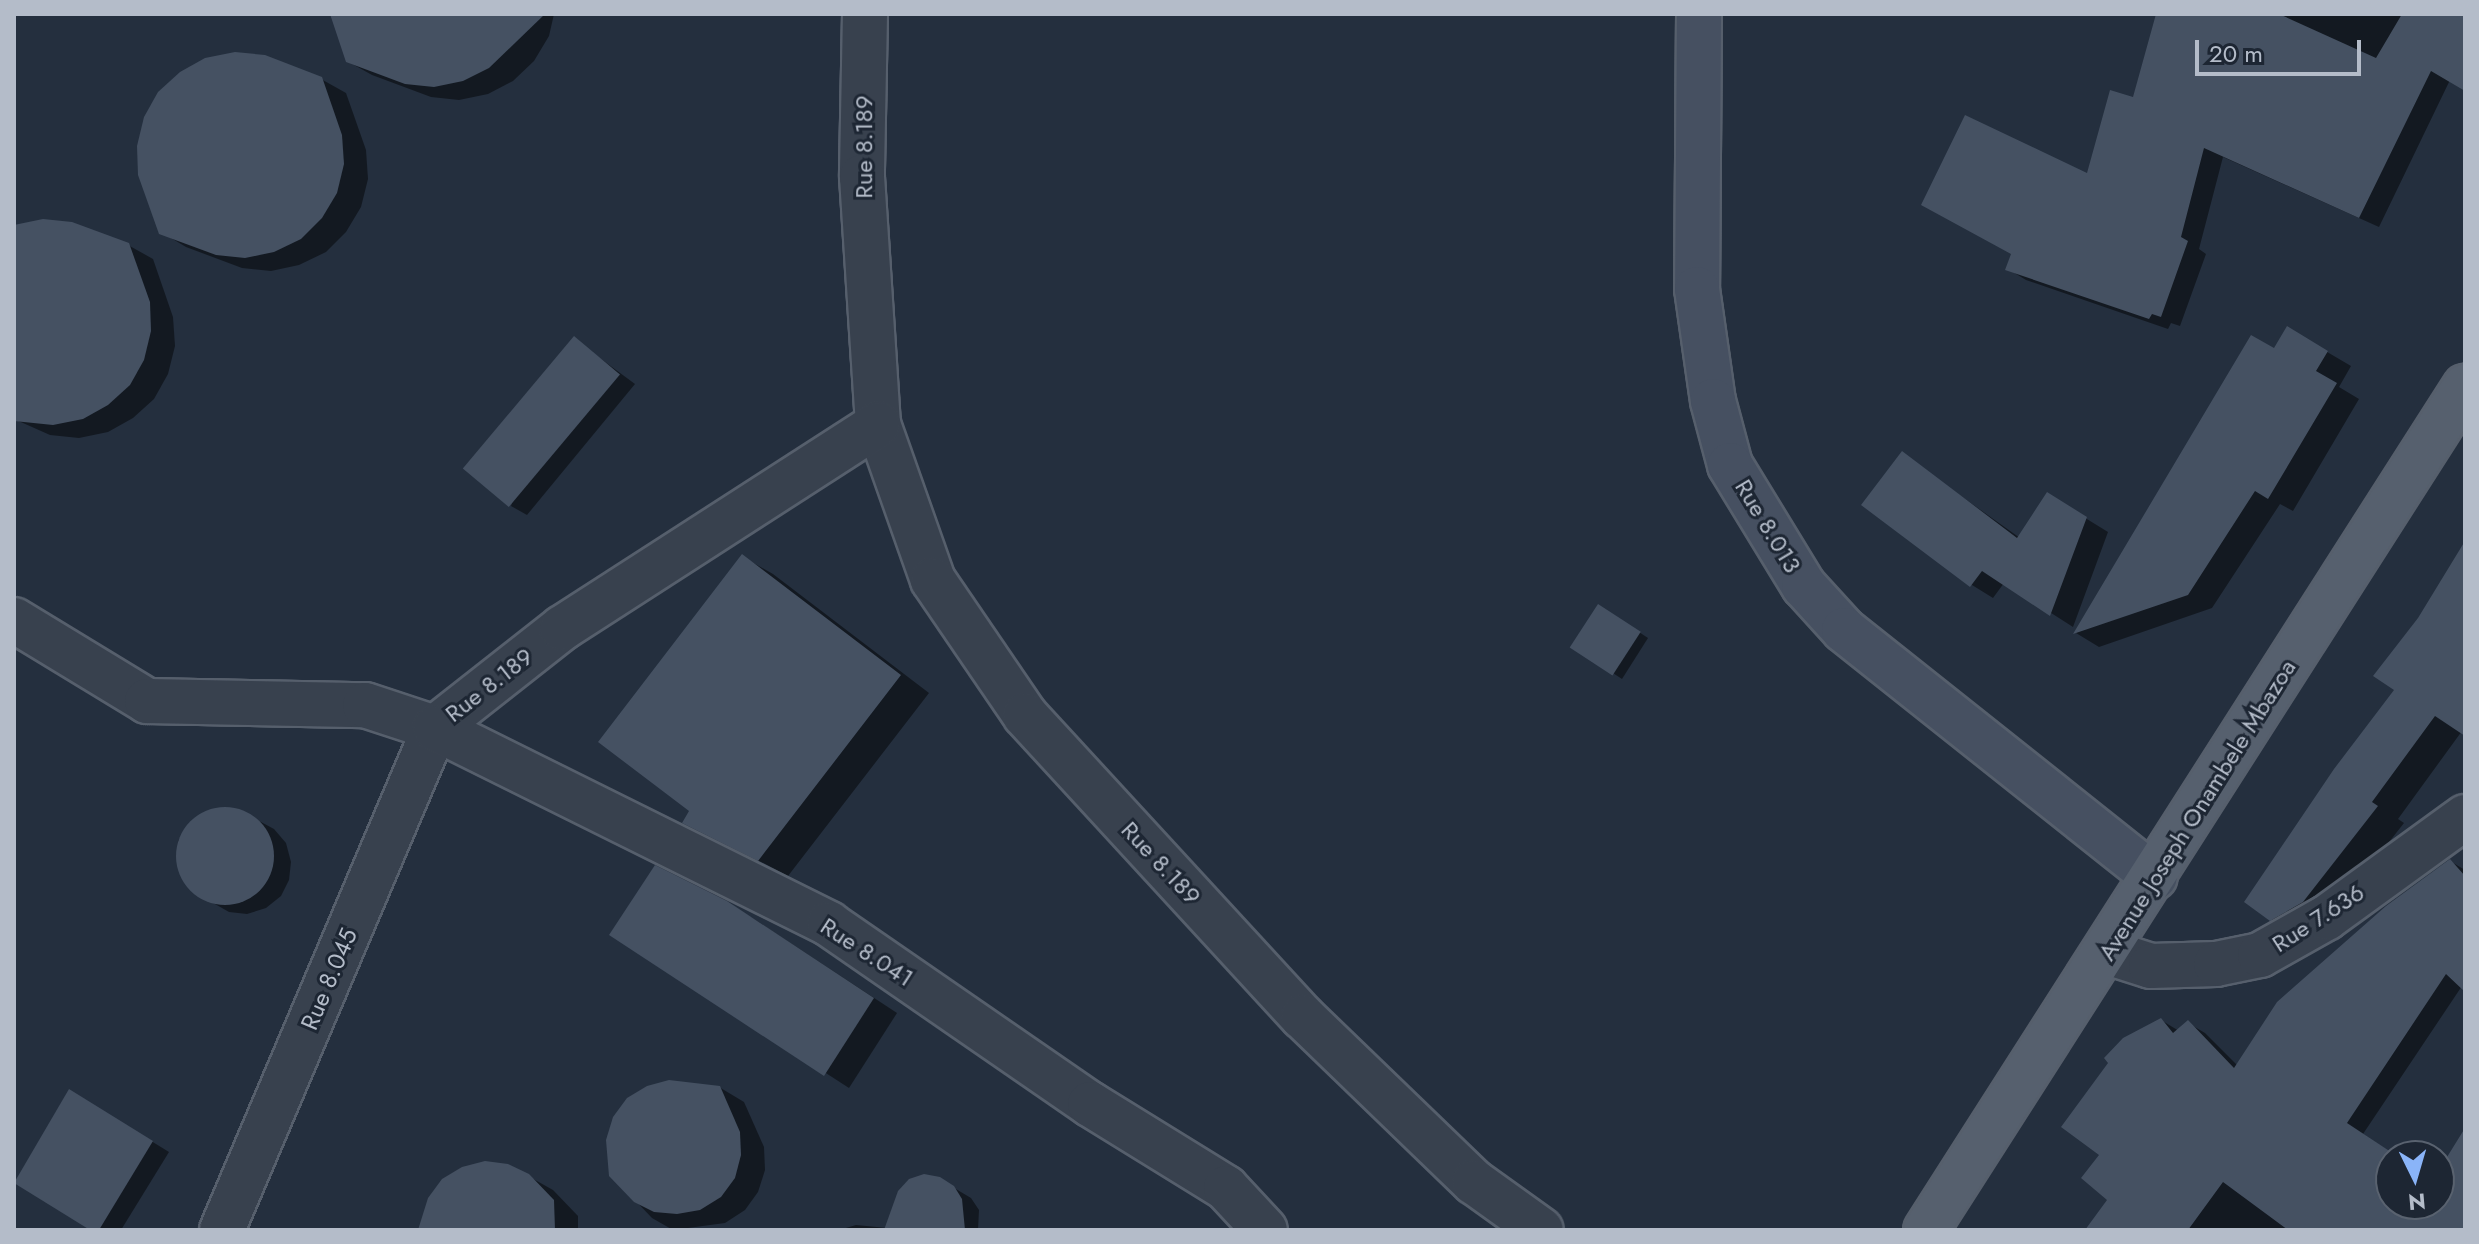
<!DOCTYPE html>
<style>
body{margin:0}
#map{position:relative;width:2479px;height:1244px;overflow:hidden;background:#242f3e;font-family:Jost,sans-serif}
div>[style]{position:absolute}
.shadow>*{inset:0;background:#0007}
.building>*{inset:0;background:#455162;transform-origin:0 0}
.round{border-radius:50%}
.roads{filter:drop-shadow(2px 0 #565f6c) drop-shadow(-2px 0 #565f6c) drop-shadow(0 2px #565f6c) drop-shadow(0 -2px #565f6c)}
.street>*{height:44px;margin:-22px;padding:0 22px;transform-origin:22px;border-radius:22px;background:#38414e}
.secondary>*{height:44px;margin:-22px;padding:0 22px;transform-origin:22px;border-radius:22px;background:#465061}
.primary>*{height:44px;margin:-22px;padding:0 22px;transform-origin:22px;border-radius:22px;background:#56606e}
span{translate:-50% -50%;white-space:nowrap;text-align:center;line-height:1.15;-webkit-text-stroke:6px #1d2633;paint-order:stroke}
.street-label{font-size:24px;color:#b4bcc9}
.frame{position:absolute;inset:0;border:16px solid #b4bcc9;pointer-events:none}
.north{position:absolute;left:2375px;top:1140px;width:80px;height:80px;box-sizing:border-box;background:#1d2633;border:2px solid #59626f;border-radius:50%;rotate:175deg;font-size:22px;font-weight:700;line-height:32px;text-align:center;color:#b4bcc9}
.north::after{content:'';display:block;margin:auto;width:28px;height:36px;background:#8ab4f8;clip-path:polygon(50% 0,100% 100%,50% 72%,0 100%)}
.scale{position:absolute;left:2195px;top:40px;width:166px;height:36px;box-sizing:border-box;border:4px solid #b4bcc9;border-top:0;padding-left:10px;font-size:24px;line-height:28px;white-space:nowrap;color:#b4bcc9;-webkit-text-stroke:6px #1d2633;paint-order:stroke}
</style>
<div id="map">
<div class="shadow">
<i style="clip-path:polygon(332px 14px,554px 14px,549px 36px,534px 61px,513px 81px,488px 94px,459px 100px,431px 97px,372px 75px,347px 61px)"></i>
<i style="clip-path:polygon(2158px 14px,2465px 14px,2465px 88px,2450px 80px,2379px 227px,2223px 157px,2199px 249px,2206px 254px,2180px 326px,2171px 323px,2168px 329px,2026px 280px,2008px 269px,2089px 176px,2135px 99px)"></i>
<i style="clip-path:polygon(321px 79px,346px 93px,366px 150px,368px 179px,361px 207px,346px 232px,326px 252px,299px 265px,271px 271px,242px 268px,186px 247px,161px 232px)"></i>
<i style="clip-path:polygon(14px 227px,128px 245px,153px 259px,173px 317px,175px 346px,168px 374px,154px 399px,133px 418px,108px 432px,79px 438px,50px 435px,14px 419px)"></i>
<i style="clip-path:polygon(2288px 329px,2351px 366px,2339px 387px,2359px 399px,2293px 511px,2280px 504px,2212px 608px,2099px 647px,2076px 633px,2251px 337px,2275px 351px)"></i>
<i style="clip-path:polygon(574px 339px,635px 384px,527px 515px,511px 506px)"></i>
<i style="clip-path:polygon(1902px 454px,2020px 538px,2069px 508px,2108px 532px,2073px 627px,2004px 583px,1993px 598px,1972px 585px,1864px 504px)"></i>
<i style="clip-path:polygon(2465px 545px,2465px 734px,2462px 731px,2398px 819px,2404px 823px,2330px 917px,2298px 935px,2271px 919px,2397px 689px,2420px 619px)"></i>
<i style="clip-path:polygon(743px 557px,773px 574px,929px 693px,788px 876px,685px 822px,692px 811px)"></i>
<i style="clip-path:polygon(1607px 611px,1648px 638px,1622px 679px,1573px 647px)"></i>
<i style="clip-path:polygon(220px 808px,239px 810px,274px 829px,286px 843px,291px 862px,289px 880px,281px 896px,266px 908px,247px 914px,229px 912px,194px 892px,182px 878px,177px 860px,178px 841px,188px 826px,202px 814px)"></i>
<i style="clip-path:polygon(2450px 861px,2465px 870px,2465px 989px,2462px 986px,2363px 1134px,2395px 1156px,2391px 1156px,2391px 1204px,2439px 1204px,2439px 1174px,2465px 1132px,2465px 1230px,2087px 1230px,2110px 1199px,2102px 1155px,2161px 1020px,2179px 1031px,2188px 1023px,2205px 1033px,2238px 1066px)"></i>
<i style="clip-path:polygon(751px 917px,897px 1013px,849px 1088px,612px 935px)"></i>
<i style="clip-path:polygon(719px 1087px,744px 1102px,764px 1147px,765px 1170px,758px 1192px,745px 1210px,725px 1223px,673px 1230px,652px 1218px,611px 1175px)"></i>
<i style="clip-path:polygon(86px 1101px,169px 1152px,121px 1230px,94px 1230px)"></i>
<i style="clip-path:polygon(528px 1176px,553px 1190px,578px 1216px,578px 1230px,424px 1230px)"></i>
<i style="clip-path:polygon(939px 1179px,971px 1198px,979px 1210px,978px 1230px,839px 1230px,856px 1225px,887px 1228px)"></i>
</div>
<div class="building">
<i style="clip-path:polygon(330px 14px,545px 14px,489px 68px,463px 81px,434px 87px,405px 84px,346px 62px)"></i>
<i style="clip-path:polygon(2156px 14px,2279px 14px,2376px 58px,2402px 14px,2465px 14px,2465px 91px,2431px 71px,2359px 218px,2204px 148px,2181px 237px,2188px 241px,2161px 317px,2152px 314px,2149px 319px,2005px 270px,2011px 254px,1921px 205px,1965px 115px,2087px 173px,2110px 90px,2133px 97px)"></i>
<i style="clip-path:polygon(235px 52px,265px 55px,322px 77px,342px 135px,344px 164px,337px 193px,322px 218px,301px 239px,274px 252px,245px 258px,216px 255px,159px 234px,138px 175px,137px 146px,144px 117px,158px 92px,180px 72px,205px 58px)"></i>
<i style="clip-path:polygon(43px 219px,72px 222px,129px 243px,150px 302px,151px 331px,144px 360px,130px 385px,108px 405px,83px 419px,53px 425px,14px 421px,14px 225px)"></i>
<i style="clip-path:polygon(2287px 326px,2328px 351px,2316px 371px,2337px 383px,2268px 499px,2255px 491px,2188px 595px,2073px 634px,2251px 335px,2274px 348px)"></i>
<i style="left:574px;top:336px;width:60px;height:173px;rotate:40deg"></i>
<i style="clip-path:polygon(1902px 451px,2017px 538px,2047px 492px,2087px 517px,2050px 616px,1982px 571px,1970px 587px,1861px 505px)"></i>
<i style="clip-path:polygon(2465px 541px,2465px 736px,2435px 716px,2372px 802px,2378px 806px,2303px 902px,2270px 921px,2244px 902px,2334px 769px,2394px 690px,2373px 676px,2418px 618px)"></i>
<i style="clip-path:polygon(742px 554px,901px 675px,758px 861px,682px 823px,689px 811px,598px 742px)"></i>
<i style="left:1598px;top:604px;width:51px;height:52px;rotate:33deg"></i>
<i class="round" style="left:176px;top:807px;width:98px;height:98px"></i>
<i style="clip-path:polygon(2450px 859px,2465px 876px,2465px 992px,2446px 974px,2347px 1123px,2397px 1156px,2391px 1156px,2391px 1204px,2439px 1204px,2439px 1170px,2465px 1128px,2465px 1230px,2288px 1230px,2223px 1182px,2188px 1230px,2085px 1230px,2107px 1200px,2081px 1178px,2099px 1155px,2061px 1127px,2108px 1063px,2104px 1058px,2123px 1038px,2161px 1018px,2173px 1033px,2188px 1020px,2234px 1068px,2277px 1002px,2386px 906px)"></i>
<i style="clip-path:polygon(655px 865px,727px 901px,874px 998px,824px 1076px,609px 935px)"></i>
<i style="clip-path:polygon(669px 1080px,720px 1086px,740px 1132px,741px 1155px,735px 1178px,721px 1197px,700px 1210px,677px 1214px,654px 1212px,634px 1202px,609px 1176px,606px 1140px,613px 1117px,627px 1098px,647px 1086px)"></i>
<i style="clip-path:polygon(69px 1089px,153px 1141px,99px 1230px,90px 1230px,14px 1183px)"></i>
<i style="clip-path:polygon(485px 1161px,508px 1164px,529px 1174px,554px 1200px,555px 1230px,418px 1230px,428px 1198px,442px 1179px,462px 1167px)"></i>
<i style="clip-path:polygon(924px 1174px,940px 1177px,954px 1186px,962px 1199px,965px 1230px,884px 1230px,898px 1191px,909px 1179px)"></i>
</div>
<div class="roads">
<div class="street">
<i style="left:865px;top:14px;width:163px;rotate:91.1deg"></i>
<i style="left:862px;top:177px;width:248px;rotate:86.3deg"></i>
<i style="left:878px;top:424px;width:165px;rotate:70.6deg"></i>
<i style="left:933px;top:580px;width:163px;rotate:55.7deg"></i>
<i style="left:1025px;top:715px;width:410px;rotate:47.4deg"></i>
<i style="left:1303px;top:1017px;width:238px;rotate:44deg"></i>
<i style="left:1474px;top:1182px;width:82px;rotate:35.6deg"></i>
<i style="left:14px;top:620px;width:156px;rotate:31.3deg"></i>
<i style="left:147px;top:701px;width:218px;rotate:1.1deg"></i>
<i style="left:365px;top:705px;width:74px;rotate:18.2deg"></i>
<i style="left:435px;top:728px;width:162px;rotate:-38.2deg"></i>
<i style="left:562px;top:628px;width:376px;rotate:-32.8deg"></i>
<i style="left:2107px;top:952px;width:46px;rotate:17.7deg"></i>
<i style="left:2151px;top:966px;width:65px;rotate:-1.8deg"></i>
<i style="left:2216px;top:964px;width:45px;rotate:-11.6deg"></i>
<i style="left:2260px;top:955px;width:76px;rotate:-29.3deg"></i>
<i style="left:2326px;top:918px;width:172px;rotate:-36deg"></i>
<i style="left:222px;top:1230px;width:545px;rotate:-67.01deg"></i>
<i style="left:435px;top:728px;width:440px;rotate:26.4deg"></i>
<i style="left:829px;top:924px;width:317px;rotate:34.6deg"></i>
<i style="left:1090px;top:1104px;width:160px;rotate:31.7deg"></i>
<i style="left:1226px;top:1188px;width:57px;rotate:47.1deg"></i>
</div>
<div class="secondary">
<i style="left:1699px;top:14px;width:275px;rotate:90.4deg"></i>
<i style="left:1697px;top:289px;width:113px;rotate:81.9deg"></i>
<i style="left:1713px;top:401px;width:66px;rotate:75.1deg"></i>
<i style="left:1730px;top:465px;width:142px;rotate:58.6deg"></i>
<i style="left:1804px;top:586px;width:59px;rotate:47.7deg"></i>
<i style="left:1844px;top:630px;width:397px;rotate:38.5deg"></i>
</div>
<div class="primary">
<i style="left:1926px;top:1230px;width:1001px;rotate:-57.41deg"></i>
</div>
</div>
<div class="street-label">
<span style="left:864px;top:147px;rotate:-90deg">Rue 8.189</span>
<span style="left:1768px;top:526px;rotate:59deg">Rue 8.013</span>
<span style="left:489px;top:685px;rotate:-38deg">Rue 8.189</span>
<span style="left:2197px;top:810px;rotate:-58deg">Avenue Joseph Onambele Mbazoa</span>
<span style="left:1161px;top:863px;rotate:47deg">Rue 8.189</span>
<span style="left:2318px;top:918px;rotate:-33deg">Rue 7.636</span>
<span style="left:867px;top:952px;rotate:33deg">Rue 8.041</span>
<span style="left:329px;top:979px;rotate:-67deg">Rue 8.045</span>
</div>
<div class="frame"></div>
<div class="north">N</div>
<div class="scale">20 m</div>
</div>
